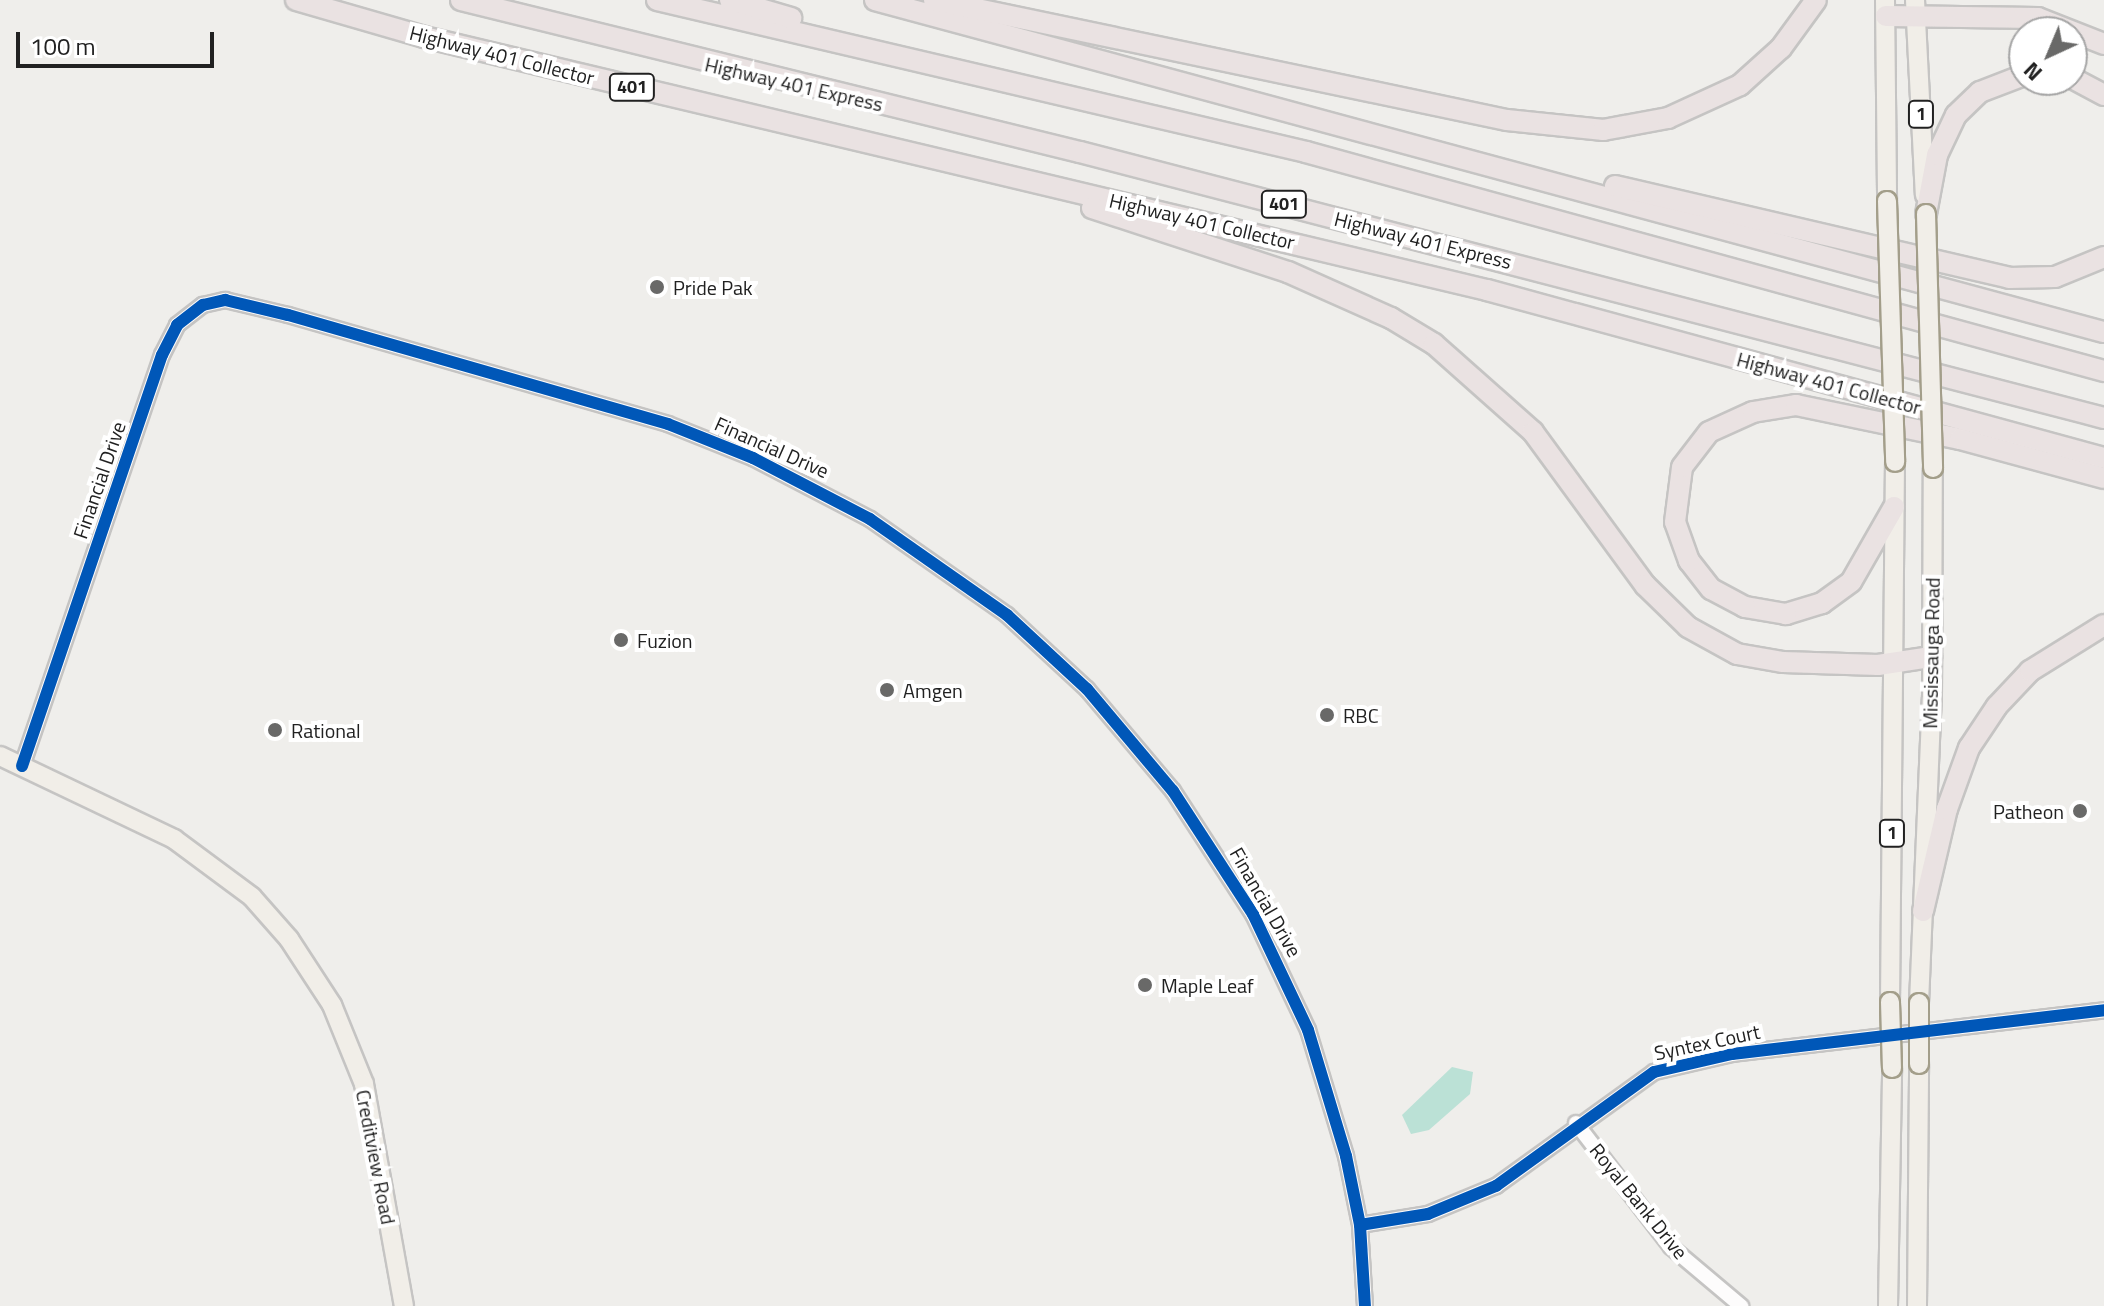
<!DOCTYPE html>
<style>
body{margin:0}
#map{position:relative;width:2104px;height:1306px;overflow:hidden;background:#efeeeb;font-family:"Titillium Web",sans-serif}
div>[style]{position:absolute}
.pitch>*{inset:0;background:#bbe1d6}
.roads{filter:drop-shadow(2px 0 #c5c4c3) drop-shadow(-2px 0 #c5c4c3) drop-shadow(0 2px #c5c4c3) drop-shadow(0 -2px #c5c4c3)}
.minor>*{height:14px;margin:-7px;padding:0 7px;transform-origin:7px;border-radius:7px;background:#fdfcfc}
.major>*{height:18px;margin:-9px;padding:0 9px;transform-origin:9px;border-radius:9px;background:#f1eee8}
.highway>*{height:20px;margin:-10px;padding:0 10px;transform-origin:10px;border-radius:10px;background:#eae2e2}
.bridges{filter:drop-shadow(2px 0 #a39e8a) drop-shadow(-2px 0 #a39e8a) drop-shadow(0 2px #a39e8a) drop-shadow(0 -2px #a39e8a)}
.major-bridge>*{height:18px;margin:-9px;padding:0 9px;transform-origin:9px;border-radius:9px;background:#f1eee8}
.cycleway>*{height:12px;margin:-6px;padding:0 6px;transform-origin:6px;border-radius:6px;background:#0057b8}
.dots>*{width:22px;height:22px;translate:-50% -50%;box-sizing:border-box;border:4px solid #fff;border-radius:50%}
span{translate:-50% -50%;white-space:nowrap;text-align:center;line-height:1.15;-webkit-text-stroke:8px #fff;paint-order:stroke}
.shield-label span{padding:2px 6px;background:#fff;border:2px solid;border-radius:6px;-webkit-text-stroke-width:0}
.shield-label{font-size:18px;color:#212121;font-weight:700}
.street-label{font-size:20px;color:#212121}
.poi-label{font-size:20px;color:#212121}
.left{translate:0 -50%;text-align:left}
.right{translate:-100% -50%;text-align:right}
.north{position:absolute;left:2008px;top:16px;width:80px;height:80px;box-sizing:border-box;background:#fff;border:2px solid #a6a6a6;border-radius:50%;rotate:224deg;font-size:22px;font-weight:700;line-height:32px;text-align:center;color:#212121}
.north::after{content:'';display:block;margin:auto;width:28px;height:36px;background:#696968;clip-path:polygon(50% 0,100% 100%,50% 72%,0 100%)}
.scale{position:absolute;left:16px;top:32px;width:198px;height:36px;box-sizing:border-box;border:4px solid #212121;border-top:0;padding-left:10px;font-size:24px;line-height:28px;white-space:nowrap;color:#212121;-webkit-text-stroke:6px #fff;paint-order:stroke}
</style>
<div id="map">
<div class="pitch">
<i style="clip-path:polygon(1452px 1067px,1473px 1072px,1470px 1094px,1429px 1130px,1411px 1134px,1402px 1115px)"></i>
</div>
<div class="roads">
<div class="minor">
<i style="left:22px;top:766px;width:434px;rotate:-71.2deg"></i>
<i style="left:162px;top:355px;width:34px;rotate:-63deg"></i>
<i style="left:177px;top:325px;width:33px;rotate:-38deg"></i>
<i style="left:203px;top:305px;width:23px;rotate:-13deg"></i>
<i style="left:225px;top:300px;width:65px;rotate:13.4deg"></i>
<i style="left:288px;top:315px;width:395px;rotate:16deg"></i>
<i style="left:668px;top:424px;width:92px;rotate:21.8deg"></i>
<i style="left:753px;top:458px;width:132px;rotate:27.5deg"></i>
<i style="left:870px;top:519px;width:167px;rotate:35deg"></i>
<i style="left:1007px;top:615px;width:109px;rotate:42.8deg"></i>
<i style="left:1087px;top:689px;width:133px;rotate:49.9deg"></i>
<i style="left:1173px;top:791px;width:147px;rotate:57deg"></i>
<i style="left:1253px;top:914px;width:128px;rotate:64.6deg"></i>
<i style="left:1308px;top:1030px;width:132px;rotate:73.2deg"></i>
<i style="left:1346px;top:1156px;width:70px;rotate:78.5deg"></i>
<i style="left:1360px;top:1225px;width:81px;rotate:86.5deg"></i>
<i style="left:1576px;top:1123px;width:156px;rotate:52.5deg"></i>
<i style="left:1671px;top:1247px;width:92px;rotate:40.1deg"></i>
<i style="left:1360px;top:1225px;width:69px;rotate:-9.2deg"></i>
<i style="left:1428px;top:1214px;width:74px;rotate:-22.4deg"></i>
<i style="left:1496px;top:1186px;width:195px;rotate:-35.8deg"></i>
<i style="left:1654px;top:1072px;width:80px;rotate:-13deg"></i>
<i style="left:1732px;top:1054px;width:375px;rotate:-6.7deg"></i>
</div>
<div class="major">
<i style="left:1885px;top:0;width:201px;rotate:89.4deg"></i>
<i style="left:1915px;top:0;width:195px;rotate:87.1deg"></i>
<i style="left:0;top:756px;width:193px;rotate:25.5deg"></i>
<i style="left:174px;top:839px;width:97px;rotate:36.6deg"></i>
<i style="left:252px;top:897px;width:56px;rotate:48.6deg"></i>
<i style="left:289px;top:939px;width:79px;rotate:56.9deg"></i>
<i style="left:332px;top:1005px;width:85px;rotate:67.9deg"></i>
<i style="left:364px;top:1084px;width:226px;rotate:79.8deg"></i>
<i style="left:1890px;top:1002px;width:540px;rotate:-89.47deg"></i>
<i style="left:1919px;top:1003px;width:305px;rotate:-87.6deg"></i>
<i style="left:1932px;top:698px;width:230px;rotate:-89.8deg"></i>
<i style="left:1888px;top:1306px;width:238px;rotate:-89deg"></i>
<i style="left:1917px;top:1306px;width:242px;rotate:-89.5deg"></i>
</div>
<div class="highway">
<i style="left:296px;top:0;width:133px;rotate:16.1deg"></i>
<i style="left:424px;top:37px;width:1093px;rotate:13.39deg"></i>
<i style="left:1487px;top:290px;width:639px;rotate:15.23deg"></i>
<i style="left:461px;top:0;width:637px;rotate:13.8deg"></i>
<i style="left:1080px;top:152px;width:1058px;rotate:14.56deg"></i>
<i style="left:657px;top:0;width:667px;rotate:13.18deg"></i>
<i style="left:1306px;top:152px;width:828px;rotate:15.35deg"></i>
<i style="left:730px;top:0;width:64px;rotate:16.4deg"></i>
<i style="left:875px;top:0;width:1273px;rotate:15.12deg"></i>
<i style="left:934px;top:0;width:585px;rotate:11.83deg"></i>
<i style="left:1507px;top:120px;width:97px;rotate:5.9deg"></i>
<i style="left:1603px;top:130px;width:66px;rotate:-10.5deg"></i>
<i style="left:1668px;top:118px;width:79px;rotate:-24.6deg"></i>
<i style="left:1740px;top:85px;width:55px;rotate:-42.1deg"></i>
<i style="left:1781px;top:48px;width:59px;rotate:-53.9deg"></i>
<i style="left:1886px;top:16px;width:152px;rotate:0.8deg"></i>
<i style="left:2038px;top:18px;width:71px;rotate:21.5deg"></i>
<i style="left:2072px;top:78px;width:36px;rotate:28deg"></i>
<i style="left:1615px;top:186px;width:405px;rotate:13.1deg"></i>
<i style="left:2009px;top:278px;width:46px;rotate:-1.2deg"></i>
<i style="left:2055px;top:277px;width:53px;rotate:-22.2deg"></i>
<i style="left:1092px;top:208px;width:206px;rotate:18.1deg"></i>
<i style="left:1288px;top:272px;width:113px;rotate:24.1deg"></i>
<i style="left:1391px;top:318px;width:50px;rotate:31.2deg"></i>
<i style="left:1434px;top:344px;width:132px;rotate:41.6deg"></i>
<i style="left:1533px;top:432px;width:190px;rotate:53.8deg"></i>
<i style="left:1645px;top:585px;width:60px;rotate:44.3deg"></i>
<i style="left:1688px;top:627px;width:56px;rotate:28.9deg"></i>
<i style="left:1737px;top:654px;width:47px;rotate:9.9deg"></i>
<i style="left:1783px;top:662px;width:95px;rotate:1.8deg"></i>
<i style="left:1878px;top:665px;width:54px;rotate:-8.6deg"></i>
<i style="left:1926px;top:214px;width:60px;rotate:-79.4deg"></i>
<i style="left:1937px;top:155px;width:44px;rotate:-64.6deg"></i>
<i style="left:1956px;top:115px;width:33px;rotate:-44deg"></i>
<i style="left:1980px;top:92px;width:47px;rotate:-21.1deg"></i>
<i style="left:1894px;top:507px;width:86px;rotate:119.8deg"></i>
<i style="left:1851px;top:582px;width:36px;rotate:144deg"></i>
<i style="left:1822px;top:603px;width:38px;rotate:163deg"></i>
<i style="left:1786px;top:614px;width:42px;rotate:-170.3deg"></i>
<i style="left:1745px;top:607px;width:38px;rotate:-152deg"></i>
<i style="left:1711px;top:589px;width:36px;rotate:-128deg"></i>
<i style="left:1689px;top:561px;width:41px;rotate:-109.7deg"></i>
<i style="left:1675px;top:522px;width:55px;rotate:-82.7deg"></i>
<i style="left:1682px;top:467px;width:44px;rotate:-52.4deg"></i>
<i style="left:1709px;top:432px;width:48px;rotate:-24.4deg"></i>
<i style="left:1753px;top:412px;width:44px;rotate:-9.2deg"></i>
<i style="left:1796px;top:405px;width:167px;rotate:11.7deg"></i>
<i style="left:1960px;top:439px;width:149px;rotate:15.2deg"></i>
<i style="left:1923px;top:911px;width:105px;rotate:-76.8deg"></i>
<i style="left:1947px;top:809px;width:65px;rotate:-70.2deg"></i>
<i style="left:1969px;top:748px;width:50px;rotate:-56.3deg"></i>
<i style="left:1997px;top:706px;width:48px;rotate:-46.7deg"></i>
<i style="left:2030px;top:671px;width:87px;rotate:-31.9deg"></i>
</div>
</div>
<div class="bridges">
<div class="major-bridge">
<i style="left:1887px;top:201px;width:261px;rotate:88.2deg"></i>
<i style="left:1926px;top:214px;width:254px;rotate:88.4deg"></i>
<i style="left:1890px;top:1002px;width:66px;rotate:88.3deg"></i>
<i style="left:1919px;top:1003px;width:61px;rotate:90deg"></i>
</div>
</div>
<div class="cycleway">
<i style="left:22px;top:766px;width:434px;rotate:-71.2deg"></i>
<i style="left:162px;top:355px;width:34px;rotate:-63deg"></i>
<i style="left:177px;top:325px;width:33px;rotate:-38deg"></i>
<i style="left:203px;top:305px;width:23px;rotate:-13deg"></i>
<i style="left:225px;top:300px;width:65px;rotate:13.4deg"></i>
<i style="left:288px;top:315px;width:395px;rotate:16deg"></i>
<i style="left:668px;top:424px;width:92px;rotate:21.8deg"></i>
<i style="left:753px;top:458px;width:132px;rotate:27.5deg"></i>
<i style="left:870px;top:519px;width:167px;rotate:35deg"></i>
<i style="left:1007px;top:615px;width:109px;rotate:42.8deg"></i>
<i style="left:1087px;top:689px;width:133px;rotate:49.9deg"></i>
<i style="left:1173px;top:791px;width:147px;rotate:57deg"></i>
<i style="left:1253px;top:914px;width:128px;rotate:64.6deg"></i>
<i style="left:1308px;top:1030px;width:132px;rotate:73.2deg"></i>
<i style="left:1346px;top:1156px;width:70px;rotate:78.5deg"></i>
<i style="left:1360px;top:1225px;width:81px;rotate:86.5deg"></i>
<i style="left:1360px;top:1225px;width:69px;rotate:-9.2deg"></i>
<i style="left:1428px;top:1214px;width:74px;rotate:-22.4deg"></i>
<i style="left:1496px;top:1186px;width:195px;rotate:-35.8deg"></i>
<i style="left:1654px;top:1072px;width:80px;rotate:-13deg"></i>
<i style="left:1732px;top:1054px;width:375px;rotate:-6.7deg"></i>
</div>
<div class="dots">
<i style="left:657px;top:287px;background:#696968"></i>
<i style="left:621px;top:640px;background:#696968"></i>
<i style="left:887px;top:690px;background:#696968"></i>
<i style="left:1327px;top:715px;background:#696968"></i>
<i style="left:275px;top:730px;background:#696968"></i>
<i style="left:2080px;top:811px;background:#696968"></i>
<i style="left:1145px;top:985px;background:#696968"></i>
</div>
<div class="shield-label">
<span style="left:632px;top:87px">401</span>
<span style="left:1921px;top:114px">1</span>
<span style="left:1284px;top:204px">401</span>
<span style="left:1892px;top:833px">1</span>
</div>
<div class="street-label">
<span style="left:502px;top:55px;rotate:14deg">Highway 401 Collector</span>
<span style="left:794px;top:84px;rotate:13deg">Highway 401 Express</span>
<span style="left:1202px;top:221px;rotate:13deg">Highway 401 Collector</span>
<span style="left:1423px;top:240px;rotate:14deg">Highway 401 Express</span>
<span style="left:1829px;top:383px;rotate:15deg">Highway 401 Collector</span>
<span style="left:772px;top:447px;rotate:24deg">Financial Drive</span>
<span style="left:99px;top:480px;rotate:-71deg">Financial Drive</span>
<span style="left:1931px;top:653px;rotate:-89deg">Mississauga Road</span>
<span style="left:1266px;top:902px;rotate:60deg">Financial Drive</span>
<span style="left:1707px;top:1042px;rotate:-12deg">Syntex Court</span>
<span style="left:376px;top:1157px;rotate:79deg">Creditview Road</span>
<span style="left:1639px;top:1201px;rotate:51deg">Royal Bank Drive</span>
</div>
<div class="poi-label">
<span class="left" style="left:673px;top:287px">Pride Pak</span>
<span class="left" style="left:637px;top:640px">Fuzion</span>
<span class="left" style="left:903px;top:690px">Amgen</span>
<span class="left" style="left:1343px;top:715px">RBC</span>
<span class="left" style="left:291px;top:730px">Rational</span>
<span class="right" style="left:2064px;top:811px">Patheon</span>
<span class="left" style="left:1161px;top:985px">Maple Leaf</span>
</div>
<div class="north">N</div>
<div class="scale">100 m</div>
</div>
